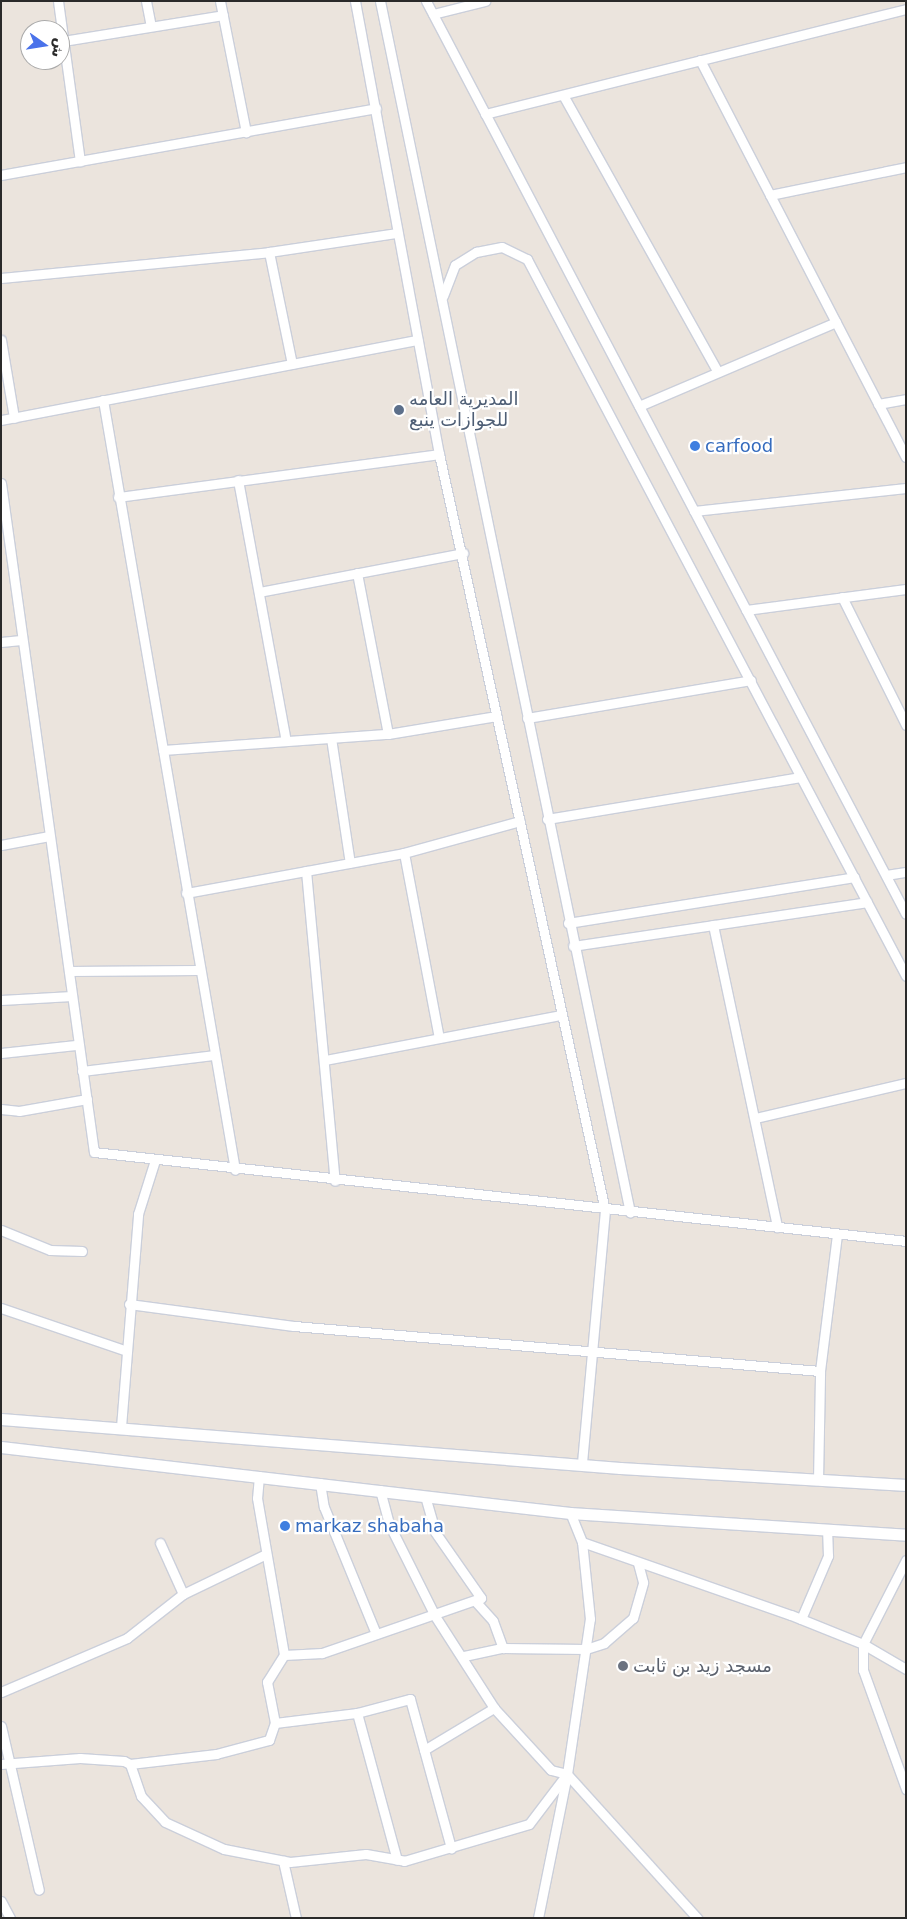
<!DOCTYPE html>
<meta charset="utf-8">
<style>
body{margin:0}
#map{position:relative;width:907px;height:1919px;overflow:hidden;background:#ebe4dd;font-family:"DejaVu Sans","Noto Naskh Arabic",sans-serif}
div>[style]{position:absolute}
.roads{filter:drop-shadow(1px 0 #cbcfda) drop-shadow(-1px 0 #cbcfda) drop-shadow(0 1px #cbcfda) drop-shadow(0 -1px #cbcfda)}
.minor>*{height:9px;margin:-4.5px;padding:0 4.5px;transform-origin:4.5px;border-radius:4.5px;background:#fff}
.tertiary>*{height:11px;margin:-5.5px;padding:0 5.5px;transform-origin:5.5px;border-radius:5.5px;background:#fff}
.dots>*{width:14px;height:14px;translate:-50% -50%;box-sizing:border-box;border:2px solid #fff;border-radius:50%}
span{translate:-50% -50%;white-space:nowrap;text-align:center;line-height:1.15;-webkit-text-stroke:4.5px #fff;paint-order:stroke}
.service-label{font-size:18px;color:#4e5e75}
.left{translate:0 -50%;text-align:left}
.shop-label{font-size:18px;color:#366cbe}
.worship-label{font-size:18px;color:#5b616d}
.frame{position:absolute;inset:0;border:2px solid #2a2a2a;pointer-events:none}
.north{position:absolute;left:20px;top:20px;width:50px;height:50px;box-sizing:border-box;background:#fff;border:1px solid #aaa;border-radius:50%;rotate:103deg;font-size:14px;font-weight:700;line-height:20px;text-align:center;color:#2a2a2a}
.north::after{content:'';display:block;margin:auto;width:18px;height:22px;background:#4a72ea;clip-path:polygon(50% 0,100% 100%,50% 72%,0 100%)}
</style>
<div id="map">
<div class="roads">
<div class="minor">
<i style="left:58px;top:1px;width:162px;rotate:82.2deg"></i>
<i style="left:146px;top:1px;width:25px;rotate:79deg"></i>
<i style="left:220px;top:1px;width:134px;rotate:78.8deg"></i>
<i style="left:355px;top:1px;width:461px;rotate:79.5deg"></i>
<i style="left:439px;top:454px;width:774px;rotate:77.62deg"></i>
<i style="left:605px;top:1210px;width:256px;rotate:95.2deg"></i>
<i style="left:380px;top:1px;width:1237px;rotate:78.34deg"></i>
<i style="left:426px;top:1px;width:1031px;rotate:62.27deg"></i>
<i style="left:433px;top:14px;width:54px;rotate:-14deg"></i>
<i style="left:63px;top:41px;width:162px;rotate:-9.2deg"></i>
<i style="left:700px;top:60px;width:447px;rotate:62.6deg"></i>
<i style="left:563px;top:95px;width:317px;rotate:60.8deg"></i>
<i style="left:485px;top:114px;width:434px;rotate:-14deg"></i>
<i style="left:1px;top:175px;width:381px;rotate:-10.1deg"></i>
<i style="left:770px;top:195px;width:139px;rotate:-11.6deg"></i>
<i style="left:269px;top:252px;width:114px;rotate:78.4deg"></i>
<i style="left:1px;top:278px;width:269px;rotate:-5.5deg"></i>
<i style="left:269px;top:252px;width:128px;rotate:-8.5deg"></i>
<i style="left:443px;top:296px;width:33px;rotate:-69deg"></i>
<i style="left:455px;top:265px;width:25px;rotate:-32deg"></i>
<i style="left:476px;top:252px;width:26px;rotate:-11deg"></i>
<i style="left:502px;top:247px;width:28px;rotate:26deg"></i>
<i style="left:527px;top:259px;width:811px;rotate:62.14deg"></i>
<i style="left:1px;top:340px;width:79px;rotate:80.5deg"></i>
<i style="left:103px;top:400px;width:781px;rotate:80.27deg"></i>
<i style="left:878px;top:404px;width:28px;rotate:-10deg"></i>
<i style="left:639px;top:406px;width:214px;rotate:-23.1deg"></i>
<i style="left:1px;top:420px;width:424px;rotate:-10.9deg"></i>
<i style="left:238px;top:480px;width:265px;rotate:79.6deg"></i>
<i style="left:1px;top:483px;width:675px;rotate:82.09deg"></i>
<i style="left:94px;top:1152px;width:817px;rotate:6.25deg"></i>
<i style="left:118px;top:497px;width:324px;rotate:-7.6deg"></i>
<i style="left:694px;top:511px;width:213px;rotate:-6.2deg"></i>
<i style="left:357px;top:573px;width:164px;rotate:79.1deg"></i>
<i style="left:259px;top:592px;width:208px;rotate:-10.8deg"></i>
<i style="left:842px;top:597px;width:143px;rotate:63.4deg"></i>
<i style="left:746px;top:610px;width:161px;rotate:-7.5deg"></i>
<i style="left:1px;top:642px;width:20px;rotate:-6deg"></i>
<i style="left:527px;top:718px;width:227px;rotate:-9.6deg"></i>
<i style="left:331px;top:738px;width:126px;rotate:81.4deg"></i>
<i style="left:163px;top:750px;width:226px;rotate:-4.1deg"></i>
<i style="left:388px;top:734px;width:110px;rotate:-9.4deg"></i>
<i style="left:547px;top:819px;width:257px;rotate:-9.4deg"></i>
<i style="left:1px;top:845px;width:49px;rotate:-10.6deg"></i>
<i style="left:404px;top:853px;width:188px;rotate:79.3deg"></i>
<i style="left:306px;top:871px;width:311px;rotate:84.7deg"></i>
<i style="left:886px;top:875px;width:20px;rotate:-9deg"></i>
<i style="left:186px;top:893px;width:222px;rotate:-10.4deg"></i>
<i style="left:404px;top:853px;width:120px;rotate:-15.4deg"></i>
<i style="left:568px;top:923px;width:290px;rotate:-9.1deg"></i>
<i style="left:713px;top:925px;width:309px;rotate:78deg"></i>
<i style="left:573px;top:946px;width:297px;rotate:-8.5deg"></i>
<i style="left:69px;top:971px;width:129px;rotate:-0.4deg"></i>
<i style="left:1px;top:1000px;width:71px;rotate:-3.2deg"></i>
<i style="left:1px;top:1053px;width:75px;rotate:-6.1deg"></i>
<i style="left:325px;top:1060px;width:240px;rotate:-10.8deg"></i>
<i style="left:82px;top:1071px;width:134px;rotate:-6.9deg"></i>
<i style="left:1px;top:1109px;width:18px;rotate:6deg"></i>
<i style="left:19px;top:1111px;width:69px;rotate:-10deg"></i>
<i style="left:755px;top:1118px;width:155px;rotate:-13.1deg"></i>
<i style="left:1px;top:1230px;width:53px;rotate:22.2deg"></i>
<i style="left:50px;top:1250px;width:32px;rotate:2deg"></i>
<i style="left:129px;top:1304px;width:166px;rotate:7.6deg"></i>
<i style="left:294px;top:1326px;width:528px;rotate:4.89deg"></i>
<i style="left:1px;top:1308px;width:130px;rotate:18.9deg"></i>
<i style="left:121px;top:1427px;width:214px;rotate:-85.4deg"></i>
<i style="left:138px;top:1214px;width:57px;rotate:-72.5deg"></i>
<i style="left:259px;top:1476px;width:22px;rotate:95deg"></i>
<i style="left:257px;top:1498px;width:159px;rotate:80.2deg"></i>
<i style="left:818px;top:1480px;width:109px;rotate:-88.9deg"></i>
<i style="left:820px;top:1371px;width:138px;rotate:-82.9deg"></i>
<i style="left:320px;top:1483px;width:24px;rotate:81deg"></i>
<i style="left:324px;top:1507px;width:137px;rotate:67.7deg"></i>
<i style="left:380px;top:1490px;width:35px;rotate:75deg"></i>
<i style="left:389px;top:1524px;width:103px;rotate:63.4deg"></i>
<i style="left:435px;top:1616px;width:109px;rotate:57.3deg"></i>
<i style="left:494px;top:1708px;width:84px;rotate:47.4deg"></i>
<i style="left:551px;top:1770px;width:16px;rotate:14deg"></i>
<i style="left:567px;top:1774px;width:194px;rotate:47.9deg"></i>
<i style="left:425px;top:1496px;width:37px;rotate:74deg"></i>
<i style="left:435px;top:1532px;width:80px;rotate:55.1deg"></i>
<i style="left:481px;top:1598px;width:6px;rotate:141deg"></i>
<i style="left:476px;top:1602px;width:25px;rotate:48deg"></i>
<i style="left:493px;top:1621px;width:29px;rotate:70deg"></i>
<i style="left:582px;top:1542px;width:221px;rotate:19.3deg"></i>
<i style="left:791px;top:1615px;width:78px;rotate:21.9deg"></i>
<i style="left:863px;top:1644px;width:50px;rotate:30.2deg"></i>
<i style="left:160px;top:1543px;width:56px;rotate:65.7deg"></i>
<i style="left:906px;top:1560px;width:94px;rotate:117.1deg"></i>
<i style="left:863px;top:1644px;width:26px;rotate:90deg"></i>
<i style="left:863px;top:1670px;width:127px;rotate:70.1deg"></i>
<i style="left:801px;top:1619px;width:69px;rotate:-66.8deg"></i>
<i style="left:828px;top:1556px;width:26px;rotate:-92deg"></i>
<i style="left:464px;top:1656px;width:40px;rotate:-12deg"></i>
<i style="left:503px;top:1648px;width:83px;rotate:0.7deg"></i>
<i style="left:586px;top:1649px;width:19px;rotate:-18deg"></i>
<i style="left:604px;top:1643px;width:38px;rotate:-41deg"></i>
<i style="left:633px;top:1618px;width:37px;rotate:-74deg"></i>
<i style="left:643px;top:1582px;width:20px;rotate:-105deg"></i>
<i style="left:1px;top:1692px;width:137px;rotate:-23.2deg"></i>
<i style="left:127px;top:1638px;width:71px;rotate:-38.2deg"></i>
<i style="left:183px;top:1594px;width:92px;rotate:-25.7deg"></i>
<i style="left:357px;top:1713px;width:152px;rotate:74.8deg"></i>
<i style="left:275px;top:1723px;width:83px;rotate:-7deg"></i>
<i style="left:357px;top:1713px;width:55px;rotate:-14.8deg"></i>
<i style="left:410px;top:1699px;width:155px;rotate:74.6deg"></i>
<i style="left:1px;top:1726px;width:168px;rotate:77deg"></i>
<i style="left:424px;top:1750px;width:82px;rotate:-31deg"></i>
<i style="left:1px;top:1764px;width:79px;rotate:-4.3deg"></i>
<i style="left:80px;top:1758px;width:44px;rotate:3.9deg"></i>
<i style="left:124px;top:1761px;width:7px;rotate:27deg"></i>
<i style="left:130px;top:1764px;width:34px;rotate:71deg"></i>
<i style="left:141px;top:1796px;width:35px;rotate:47deg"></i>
<i style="left:165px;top:1822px;width:65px;rotate:24.6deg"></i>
<i style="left:224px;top:1849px;width:67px;rotate:11.1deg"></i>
<i style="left:290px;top:1862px;width:76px;rotate:-6deg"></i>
<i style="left:366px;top:1854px;width:39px;rotate:10deg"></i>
<i style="left:404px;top:1861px;width:130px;rotate:-16.5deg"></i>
<i style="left:529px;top:1824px;width:63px;rotate:-52.8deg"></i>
<i style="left:130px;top:1764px;width:87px;rotate:-6.6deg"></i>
<i style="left:216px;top:1754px;width:55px;rotate:-14.8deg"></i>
<i style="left:269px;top:1740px;width:18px;rotate:-71deg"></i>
<i style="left:275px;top:1723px;width:42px;rotate:-101deg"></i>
<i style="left:267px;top:1682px;width:32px;rotate:-58deg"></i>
<i style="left:284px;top:1655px;width:38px;rotate:-3deg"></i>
<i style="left:322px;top:1653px;width:168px;rotate:-19.1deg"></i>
<i style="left:283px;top:1861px;width:58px;rotate:77.2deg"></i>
<i style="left:1px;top:1901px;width:19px;rotate:62deg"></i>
<i style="left:538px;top:1918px;width:147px;rotate:-78.6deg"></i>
<i style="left:567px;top:1774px;width:157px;rotate:-81.6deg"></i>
<i style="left:590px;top:1619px;width:77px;rotate:-95.9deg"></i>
<i style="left:582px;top:1542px;width:31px;rotate:-112deg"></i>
</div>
<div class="tertiary">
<i style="left:1px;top:1419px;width:621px;rotate:4.53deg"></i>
<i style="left:620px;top:1468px;width:287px;rotate:3.4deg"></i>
<i style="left:1px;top:1447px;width:573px;rotate:6.62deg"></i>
<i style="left:570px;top:1513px;width:337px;rotate:3.7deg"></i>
</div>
</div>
<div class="dots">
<i style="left:399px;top:410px;background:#5c6f8a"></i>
<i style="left:695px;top:446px;background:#3f7fe0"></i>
<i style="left:285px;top:1526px;background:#3f7fe0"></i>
<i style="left:623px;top:1666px;background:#6b7280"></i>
</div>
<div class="service-label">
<span class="left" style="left:409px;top:410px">المديرية العامه<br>للجوازات ينبع</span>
</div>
<div class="shop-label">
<span class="left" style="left:705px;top:446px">carfood</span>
<span class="left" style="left:295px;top:1526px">markaz shabaha</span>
</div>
<div class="worship-label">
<span class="left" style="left:633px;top:1666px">مسجد زيد بن ثابت</span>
</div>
<div class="frame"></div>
<div class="north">ش</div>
</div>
